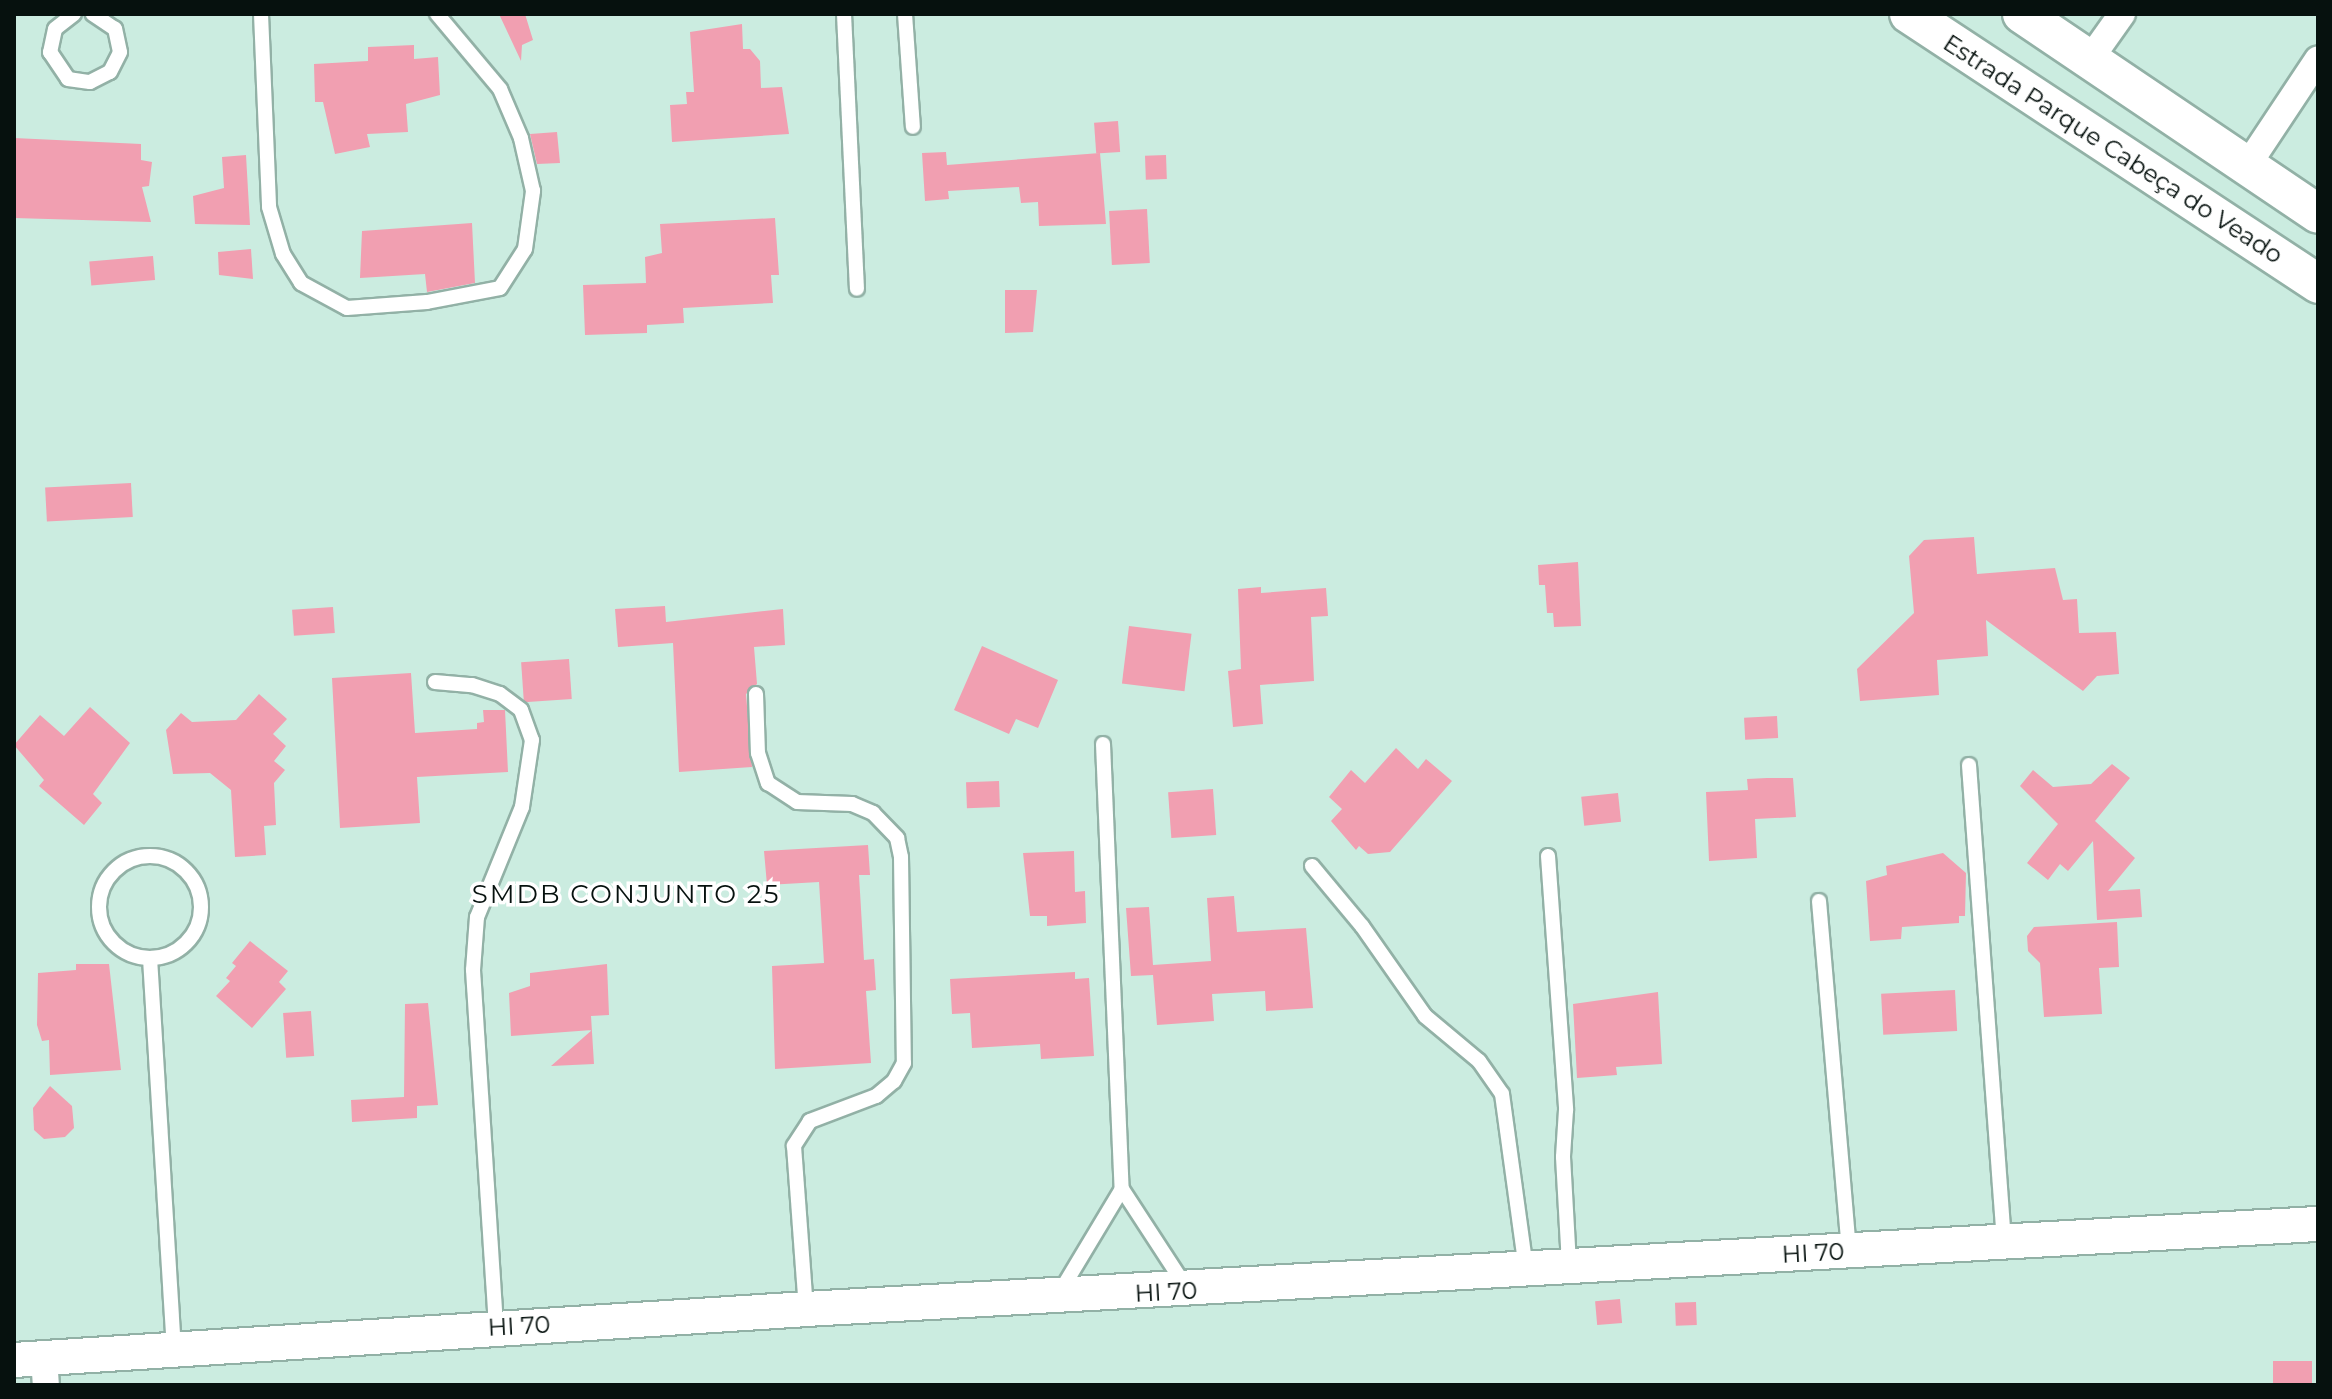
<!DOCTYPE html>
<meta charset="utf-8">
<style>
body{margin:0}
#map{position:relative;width:2332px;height:1399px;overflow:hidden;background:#cbece0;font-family:Montserrat,sans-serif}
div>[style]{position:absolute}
.building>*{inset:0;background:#f19fb1;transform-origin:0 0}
.roads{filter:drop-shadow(2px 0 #92b1a6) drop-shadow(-2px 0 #92b1a6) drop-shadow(0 2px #92b1a6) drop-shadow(0 -2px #92b1a6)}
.service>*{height:14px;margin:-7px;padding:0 7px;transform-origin:7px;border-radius:7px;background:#fff}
.service>.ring{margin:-7px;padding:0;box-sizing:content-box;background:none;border:14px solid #fff;border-radius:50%}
.minor>*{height:26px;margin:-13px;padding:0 13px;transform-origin:13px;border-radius:13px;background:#fff}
.tertiary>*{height:34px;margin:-17px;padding:0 17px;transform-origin:17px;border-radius:17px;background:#fff}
.secondary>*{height:38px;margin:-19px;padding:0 19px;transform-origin:19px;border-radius:19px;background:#fff}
span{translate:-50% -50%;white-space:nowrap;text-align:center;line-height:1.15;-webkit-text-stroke:7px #fff;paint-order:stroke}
.street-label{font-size:24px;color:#06110e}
.neighbourhood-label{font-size:26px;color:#06110e;letter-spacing:2px}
.frame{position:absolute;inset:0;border:16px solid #06110e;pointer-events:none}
</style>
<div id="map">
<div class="building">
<i style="clip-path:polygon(499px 14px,525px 14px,533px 40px,522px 45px,521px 61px)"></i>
<i style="clip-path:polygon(742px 24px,743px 49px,750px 49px,760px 61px,761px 88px,782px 87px,789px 134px,672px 142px,670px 105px,687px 104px,686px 92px,694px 92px,690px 32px)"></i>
<i style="clip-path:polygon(414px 45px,414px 59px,438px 57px,440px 95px,406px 104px,408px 132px,367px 134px,370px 147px,335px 154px,323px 102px,315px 102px,314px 64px,368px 61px,368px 47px)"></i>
<i style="left:1118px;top:121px;width:31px;height:24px;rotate:86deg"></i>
<i style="clip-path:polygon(557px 132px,560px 163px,537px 164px,530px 134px)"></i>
<i style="clip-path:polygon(14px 138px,141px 144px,141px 160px,152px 162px,149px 186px,142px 187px,151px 222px,14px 218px)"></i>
<i style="clip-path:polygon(946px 152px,947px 165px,1100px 153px,1106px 224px,1039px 226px,1038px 202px,1021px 203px,1019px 187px,948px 191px,949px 199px,925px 201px,922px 153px)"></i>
<i style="clip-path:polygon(246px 155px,250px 225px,195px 224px,193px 196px,224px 188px,222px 157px)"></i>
<i style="left:1166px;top:155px;width:24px;height:21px;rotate:88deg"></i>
<i style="left:1147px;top:209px;width:54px;height:38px;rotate:87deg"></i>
<i style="clip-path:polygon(775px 218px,779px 275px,771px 275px,773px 303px,683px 308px,684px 323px,647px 325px,647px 333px,585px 335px,583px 285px,646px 283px,645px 257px,662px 253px,660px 224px)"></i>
<i style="clip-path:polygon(472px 223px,475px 283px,427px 292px,425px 274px,360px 278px,362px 231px)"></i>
<i style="clip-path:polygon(251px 249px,253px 279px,219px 275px,218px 252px)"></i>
<i style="left:153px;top:256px;width:24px;height:64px;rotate:85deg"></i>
<i style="clip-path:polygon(1005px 290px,1037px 290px,1033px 332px,1005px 333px)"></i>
<i style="left:131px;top:483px;width:34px;height:86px;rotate:87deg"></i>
<i style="clip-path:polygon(1974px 537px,1977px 574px,2055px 568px,2063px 600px,2077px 599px,2079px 633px,2116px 632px,2119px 674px,2097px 676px,2083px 691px,1986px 620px,1988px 656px,1937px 660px,1939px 695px,1860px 701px,1857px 669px,1914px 613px,1909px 556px,1924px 540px)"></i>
<i style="clip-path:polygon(1578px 562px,1581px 626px,1554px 627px,1553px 613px,1547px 613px,1545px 585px,1539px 585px,1538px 565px)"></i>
<i style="clip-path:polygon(1261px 587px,1261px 593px,1326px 588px,1328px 616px,1311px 617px,1314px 681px,1260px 685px,1263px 724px,1233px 727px,1228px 671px,1241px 669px,1238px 589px)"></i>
<i style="clip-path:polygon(665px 606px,666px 622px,783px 609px,785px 645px,754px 647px,757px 684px,746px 694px,752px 767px,679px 772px,673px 643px,618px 647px,615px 609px)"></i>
<i style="left:333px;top:607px;width:26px;height:41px;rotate:86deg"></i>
<i style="left:1129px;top:626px;width:63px;height:58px;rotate:7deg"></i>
<i style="clip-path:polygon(982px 646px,1058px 680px,1038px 728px,1016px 719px,1009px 734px,954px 710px)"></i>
<i style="left:569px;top:659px;width:40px;height:48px;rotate:86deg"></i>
<i style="clip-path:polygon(411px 673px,415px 733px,477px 729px,477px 723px,484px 722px,483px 710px,505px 710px,508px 772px,417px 777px,420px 823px,340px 828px,332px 678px)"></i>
<i style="clip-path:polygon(259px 694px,287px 719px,273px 734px,286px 746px,274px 761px,285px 770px,274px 783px,276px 825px,264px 826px,266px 855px,235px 857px,231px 790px,210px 773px,173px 774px,166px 730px,181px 713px,192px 722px,236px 720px)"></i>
<i style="clip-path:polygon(90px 707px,130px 743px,93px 794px,102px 803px,84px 825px,39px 786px,44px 780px,14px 745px,40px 715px,64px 736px)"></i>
<i style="left:1777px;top:716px;width:22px;height:33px;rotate:87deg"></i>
<i style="clip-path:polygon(1396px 748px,1418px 769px,1426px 759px,1452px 781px,1390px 852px,1368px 854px,1359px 846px,1356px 850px,1331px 821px,1342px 809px,1329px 797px,1351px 770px,1365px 783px)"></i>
<i style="clip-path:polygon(2112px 764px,2130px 778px,2095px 821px,2135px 858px,2108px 891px,2140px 889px,2142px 917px,2097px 920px,2093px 841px,2068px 871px,2060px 864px,2048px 880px,2027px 863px,2058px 824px,2020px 786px,2033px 770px,2053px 787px,2091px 784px)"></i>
<i style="clip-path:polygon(1767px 778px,1793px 778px,1796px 817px,1755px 819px,1757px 858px,1709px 861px,1706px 792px,1748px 790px,1747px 779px)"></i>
<i style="left:999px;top:781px;width:26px;height:33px;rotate:88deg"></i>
<i style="left:1213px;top:789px;width:46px;height:45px;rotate:86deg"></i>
<i style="left:1618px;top:793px;width:29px;height:37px;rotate:84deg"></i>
<i style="clip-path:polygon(868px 845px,870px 875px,859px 875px,864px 960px,874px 959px,876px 990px,866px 991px,871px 1063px,775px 1069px,772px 966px,824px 963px,819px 882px,767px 885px,764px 851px)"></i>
<i style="clip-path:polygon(1074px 851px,1075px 892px,1085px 891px,1086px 923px,1047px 926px,1047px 916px,1030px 916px,1023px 853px)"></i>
<i style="clip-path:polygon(1943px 853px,1966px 873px,1965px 916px,1959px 916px,1959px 923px,1902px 927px,1901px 939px,1870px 941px,1866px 881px,1887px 875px,1886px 866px)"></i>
<i style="clip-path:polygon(1234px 896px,1237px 932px,1306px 928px,1313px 1008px,1266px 1011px,1265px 991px,1212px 994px,1214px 1021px,1157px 1025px,1153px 975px,1131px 976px,1126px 908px,1149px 907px,1153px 965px,1211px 961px,1207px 898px)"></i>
<i style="clip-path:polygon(2117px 922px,2119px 967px,2099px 968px,2102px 1014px,2044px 1017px,2040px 963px,2028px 951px,2027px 936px,2034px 927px)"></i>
<i style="clip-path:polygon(250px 941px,288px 971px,279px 982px,286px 989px,252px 1028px,216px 996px,230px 981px,226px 978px,236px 966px,232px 963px)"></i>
<i style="clip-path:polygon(76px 964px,109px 964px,121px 1070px,50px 1075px,49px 1040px,42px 1041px,37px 1025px,38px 973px,76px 970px)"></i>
<i style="clip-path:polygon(607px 964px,609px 1015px,591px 1016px,594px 1064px,551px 1066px,592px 1030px,511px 1036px,509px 993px,530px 986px,530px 973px)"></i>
<i style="clip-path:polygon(1075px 972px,1075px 979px,1089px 978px,1094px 1056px,1041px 1059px,1040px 1044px,972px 1048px,970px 1013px,952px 1014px,950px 979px)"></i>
<i style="left:1955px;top:990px;width:41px;height:74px;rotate:87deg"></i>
<i style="clip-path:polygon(1658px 992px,1662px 1064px,1616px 1067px,1617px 1075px,1577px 1078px,1573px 1004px)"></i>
<i style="clip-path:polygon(428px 1003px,438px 1105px,417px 1106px,417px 1118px,352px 1122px,351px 1100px,404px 1097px,405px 1004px)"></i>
<i style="left:311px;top:1011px;width:45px;height:28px;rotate:86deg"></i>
<i style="clip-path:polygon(50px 1086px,72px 1106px,74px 1128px,65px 1137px,44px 1139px,34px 1130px,33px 1108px)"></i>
<i style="left:1620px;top:1299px;width:24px;height:25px;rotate:85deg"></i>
<i style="left:1696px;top:1302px;width:23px;height:21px;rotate:88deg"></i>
<i style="left:2273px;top:1361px;width:39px;height:24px"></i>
</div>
<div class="roads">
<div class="service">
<i style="left:74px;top:14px;width:24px;rotate:142deg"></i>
<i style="left:55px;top:29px;width:24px;rotate:102deg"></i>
<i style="left:50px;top:52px;width:32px;rotate:56deg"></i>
<i style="left:68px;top:79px;width:22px;rotate:8deg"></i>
<i style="left:90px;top:82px;width:22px;rotate:-27deg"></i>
<i style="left:110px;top:72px;width:22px;rotate:-63deg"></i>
<i style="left:120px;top:52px;width:24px;rotate:-102deg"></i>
<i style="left:115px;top:29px;width:27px;rotate:-146deg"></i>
<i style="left:261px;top:14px;width:193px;rotate:87.6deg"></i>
<i style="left:269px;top:207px;width:49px;rotate:73.4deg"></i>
<i style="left:283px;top:254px;width:34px;rotate:58deg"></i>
<i style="left:301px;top:283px;width:52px;rotate:28.5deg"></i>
<i style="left:347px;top:308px;width:80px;rotate:-4.3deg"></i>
<i style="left:427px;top:302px;width:74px;rotate:-10.9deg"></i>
<i style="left:500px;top:288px;width:46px;rotate:-57.3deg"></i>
<i style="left:525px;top:249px;width:59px;rotate:-82.1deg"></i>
<i style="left:533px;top:191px;width:54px;rotate:-102.8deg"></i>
<i style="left:521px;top:138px;width:53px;rotate:-113.2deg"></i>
<i style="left:500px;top:89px;width:98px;rotate:-130deg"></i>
<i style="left:844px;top:14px;width:275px;rotate:87.3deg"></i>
<i style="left:905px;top:14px;width:113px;rotate:86deg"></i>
<i style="left:435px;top:682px;width:37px;rotate:5deg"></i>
<i style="left:472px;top:685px;width:29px;rotate:18deg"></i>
<i style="left:500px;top:694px;width:26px;rotate:37deg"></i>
<i style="left:521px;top:710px;width:32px;rotate:70deg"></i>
<i style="left:532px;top:740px;width:68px;rotate:98.5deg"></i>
<i style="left:522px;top:807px;width:119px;rotate:112.2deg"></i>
<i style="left:477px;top:917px;width:53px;rotate:94.3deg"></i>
<i style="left:473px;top:970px;width:358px;rotate:86.3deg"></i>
<i style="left:756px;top:694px;width:59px;rotate:88.1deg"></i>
<i style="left:758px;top:753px;width:32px;rotate:72deg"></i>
<i style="left:768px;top:783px;width:35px;rotate:33deg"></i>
<i style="left:797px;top:802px;width:55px;rotate:2.1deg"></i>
<i style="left:852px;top:804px;width:23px;rotate:23deg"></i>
<i style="left:873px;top:813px;width:35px;rotate:46deg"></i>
<i style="left:897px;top:838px;width:19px;rotate:78deg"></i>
<i style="left:901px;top:857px;width:206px;rotate:89.2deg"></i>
<i style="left:904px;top:1063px;width:21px;rotate:119deg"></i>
<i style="left:894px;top:1081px;width:23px;rotate:140deg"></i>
<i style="left:876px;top:1096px;width:71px;rotate:159.3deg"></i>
<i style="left:810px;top:1121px;width:30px;rotate:123deg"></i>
<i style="left:794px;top:1146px;width:163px;rotate:85.8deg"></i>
<i style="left:1103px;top:744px;width:445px;rotate:87.6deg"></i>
<i style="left:1122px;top:1189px;width:117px;rotate:56.9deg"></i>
<i style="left:1969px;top:765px;width:478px;rotate:85.8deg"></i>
<i style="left:1548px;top:856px;width:255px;rotate:85.9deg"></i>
<i style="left:1566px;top:1110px;width:47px;rotate:93.7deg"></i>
<i style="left:1563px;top:1157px;width:108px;rotate:86.8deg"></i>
<i class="ring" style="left:99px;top:856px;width:88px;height:88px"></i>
<i style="left:1312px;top:866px;width:78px;rotate:50.2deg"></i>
<i style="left:1362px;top:926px;width:110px;rotate:55deg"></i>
<i style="left:1425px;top:1016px;width:70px;rotate:39.8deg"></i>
<i style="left:1479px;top:1061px;width:40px;rotate:55.1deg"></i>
<i style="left:1502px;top:1094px;width:177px;rotate:82.2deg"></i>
<i style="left:1819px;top:901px;width:351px;rotate:85.1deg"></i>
<i style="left:150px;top:958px;width:391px;rotate:86.5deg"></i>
<i style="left:1060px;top:1292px;width:120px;rotate:-59deg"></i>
</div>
<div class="minor">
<i style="left:2090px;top:59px;width:55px;rotate:-54.6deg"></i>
<i style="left:2247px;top:166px;width:128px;rotate:-56.4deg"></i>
<i style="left:44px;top:1358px;width:27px;rotate:86deg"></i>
</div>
<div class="tertiary">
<i style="left:14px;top:1360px;width:794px;rotate:-3.68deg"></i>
<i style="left:806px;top:1309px;width:1514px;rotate:-3.22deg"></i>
</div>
<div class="secondary">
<i style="left:1909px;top:14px;width:490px;rotate:33.4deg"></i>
<i style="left:2022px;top:14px;width:357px;rotate:34deg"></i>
</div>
</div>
<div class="street-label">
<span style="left:2113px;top:149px;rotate:33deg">Estrada Parque Cabeça do Veado</span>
<span style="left:1813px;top:1253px;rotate:-3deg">HI 70</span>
<span style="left:1166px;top:1292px;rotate:-3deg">HI 70</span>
<span style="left:519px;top:1326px;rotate:-3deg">HI 70</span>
</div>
<div class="neighbourhood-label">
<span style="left:626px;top:895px">SMDB CONJUNTO 25</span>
</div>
<div class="frame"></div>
</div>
